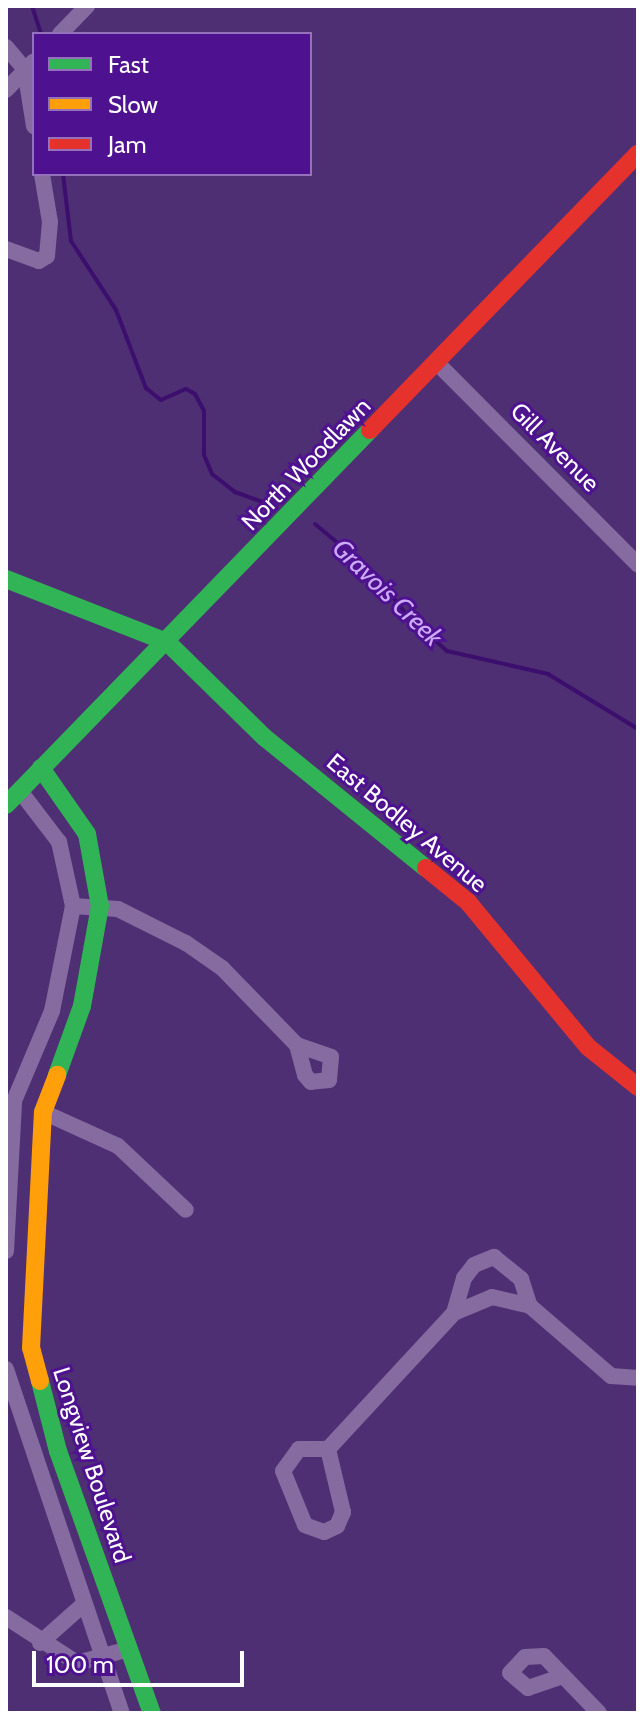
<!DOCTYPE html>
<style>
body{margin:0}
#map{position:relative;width:644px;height:1719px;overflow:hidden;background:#4f2f73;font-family:Cabin,sans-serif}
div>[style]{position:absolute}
.stream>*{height:4px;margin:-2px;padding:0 2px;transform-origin:2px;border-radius:2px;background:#3c0e6d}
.street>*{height:16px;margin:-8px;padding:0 8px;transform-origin:8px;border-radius:8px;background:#856b9f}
.fast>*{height:18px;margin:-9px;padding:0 9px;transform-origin:9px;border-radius:9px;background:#30b455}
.slow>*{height:18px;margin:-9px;padding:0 9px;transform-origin:9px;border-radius:9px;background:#ff9f0a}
.jam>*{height:18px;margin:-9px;padding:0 9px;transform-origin:9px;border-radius:9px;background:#e5322d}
span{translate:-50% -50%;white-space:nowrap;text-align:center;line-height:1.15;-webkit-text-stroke:6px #4e1290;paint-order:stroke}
.street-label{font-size:24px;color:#fff}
.water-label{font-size:26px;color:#cdaaf9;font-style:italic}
.frame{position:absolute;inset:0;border:8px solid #fff;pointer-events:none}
.legend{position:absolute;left:32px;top:32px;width:280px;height:144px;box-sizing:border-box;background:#4e1290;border:2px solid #9571bc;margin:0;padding:10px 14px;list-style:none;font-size:24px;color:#fff}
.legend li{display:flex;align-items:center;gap:16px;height:40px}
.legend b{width:40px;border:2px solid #9571bc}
.scale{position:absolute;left:32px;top:1651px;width:212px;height:36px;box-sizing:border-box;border:4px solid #fff;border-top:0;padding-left:10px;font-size:24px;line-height:28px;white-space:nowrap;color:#fff;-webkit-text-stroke:6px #4e1290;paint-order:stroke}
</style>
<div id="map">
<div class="stream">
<i style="left:32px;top:6px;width:29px;rotate:72deg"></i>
<i style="left:63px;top:174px;width:67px;rotate:83.2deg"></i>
<i style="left:71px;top:241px;width:82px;rotate:56.9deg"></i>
<i style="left:116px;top:310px;width:84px;rotate:69deg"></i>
<i style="left:146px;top:388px;width:19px;rotate:39deg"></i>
<i style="left:161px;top:400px;width:27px;rotate:-24deg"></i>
<i style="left:186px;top:389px;width:10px;rotate:29deg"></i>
<i style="left:195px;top:394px;width:19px;rotate:62deg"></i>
<i style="left:204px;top:411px;width:44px;rotate:90deg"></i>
<i style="left:204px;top:455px;width:21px;rotate:67deg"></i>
<i style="left:212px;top:474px;width:29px;rotate:38deg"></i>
<i style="left:235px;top:492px;width:38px;rotate:20deg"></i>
<i style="left:315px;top:524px;width:78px;rotate:39.8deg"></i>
<i style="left:375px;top:574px;width:57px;rotate:52.1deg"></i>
<i style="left:410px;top:619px;width:49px;rotate:40.9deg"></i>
<i style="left:447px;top:651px;width:104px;rotate:12.8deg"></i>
<i style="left:548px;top:674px;width:105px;rotate:31.4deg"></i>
</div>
<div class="street">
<i style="left:60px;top:34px;width:39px;rotate:-46deg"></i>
<i style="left:6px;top:47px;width:30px;rotate:50deg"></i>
<i style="left:25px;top:70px;width:57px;rotate:80.9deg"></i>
<i style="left:6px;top:90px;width:40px;rotate:-46deg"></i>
<i style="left:6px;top:249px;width:35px;rotate:20deg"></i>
<i style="left:39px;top:261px;width:9px;rotate:-32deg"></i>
<i style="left:47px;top:256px;width:34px;rotate:-85deg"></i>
<i style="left:50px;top:222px;width:49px;rotate:-99.5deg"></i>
<i style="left:437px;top:363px;width:285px;rotate:45.1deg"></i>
<i style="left:73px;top:906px;width:45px;rotate:3.8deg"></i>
<i style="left:118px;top:909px;width:76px;rotate:26.6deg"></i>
<i style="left:186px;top:943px;width:44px;rotate:34.8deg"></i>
<i style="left:222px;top:968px;width:107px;rotate:45.8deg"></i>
<i style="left:297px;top:1045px;width:36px;rotate:19deg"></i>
<i style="left:331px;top:1057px;width:23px;rotate:95deg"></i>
<i style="left:329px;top:1080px;width:18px;rotate:174deg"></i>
<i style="left:311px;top:1082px;width:9px;rotate:-131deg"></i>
<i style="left:305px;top:1075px;width:31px;rotate:-105deg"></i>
<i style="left:43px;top:1112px;width:82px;rotate:24.4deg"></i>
<i style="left:118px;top:1146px;width:93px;rotate:43.3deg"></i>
<i style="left:6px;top:1251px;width:150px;rotate:-86.9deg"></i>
<i style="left:14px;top:1101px;width:98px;rotate:-67.1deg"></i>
<i style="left:52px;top:1011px;width:107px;rotate:-78.7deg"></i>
<i style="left:73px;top:906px;width:66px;rotate:-102.3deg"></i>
<i style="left:59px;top:842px;width:64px;rotate:-127.4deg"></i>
<i style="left:454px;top:1313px;width:36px;rotate:-74deg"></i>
<i style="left:464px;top:1278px;width:16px;rotate:-52deg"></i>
<i style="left:474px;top:1265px;width:22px;rotate:-22deg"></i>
<i style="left:494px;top:1257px;width:35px;rotate:39deg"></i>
<i style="left:521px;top:1279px;width:28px;rotate:72deg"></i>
<i style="left:6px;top:1369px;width:363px;rotate:71.4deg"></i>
<i style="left:299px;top:1449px;width:29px"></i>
<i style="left:328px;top:1449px;width:65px;rotate:76.6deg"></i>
<i style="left:343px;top:1512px;width:15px;rotate:113deg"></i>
<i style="left:337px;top:1526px;width:14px;rotate:155deg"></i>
<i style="left:324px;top:1532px;width:20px;rotate:-160deg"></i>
<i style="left:305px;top:1525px;width:58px;rotate:-112.2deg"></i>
<i style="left:283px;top:1471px;width:27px;rotate:-54deg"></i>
<i style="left:328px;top:1449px;width:185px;rotate:-47.2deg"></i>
<i style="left:454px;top:1313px;width:41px;rotate:-22.8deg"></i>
<i style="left:492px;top:1297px;width:39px;rotate:13deg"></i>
<i style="left:530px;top:1306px;width:107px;rotate:40.8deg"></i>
<i style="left:611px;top:1376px;width:27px;rotate:4deg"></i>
<i style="left:6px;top:1617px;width:85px;rotate:32.9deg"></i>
<i style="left:77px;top:1663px;width:54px;rotate:-15.1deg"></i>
<i style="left:40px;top:1643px;width:59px;rotate:-41.6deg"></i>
<i style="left:563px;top:1676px;width:37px;rotate:161deg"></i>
<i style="left:528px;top:1688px;width:23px;rotate:-140deg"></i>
<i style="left:510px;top:1673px;width:22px;rotate:-47deg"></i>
<i style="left:525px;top:1657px;width:19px;rotate:-3deg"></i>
<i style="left:544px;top:1656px;width:79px;rotate:46deg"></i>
</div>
<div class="fast">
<i style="left:6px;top:579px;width:173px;rotate:21.4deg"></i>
<i style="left:167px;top:642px;width:136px;rotate:44.4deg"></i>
<i style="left:264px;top:737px;width:208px;rotate:39deg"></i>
<i style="left:41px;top:768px;width:80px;rotate:55.1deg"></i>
<i style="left:87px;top:834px;width:73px;rotate:79.8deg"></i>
<i style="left:100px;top:906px;width:102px;rotate:100.2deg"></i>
<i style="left:82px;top:1006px;width:73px;rotate:109.9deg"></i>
<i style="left:6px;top:805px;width:523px;rotate:-45.85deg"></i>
<i style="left:40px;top:1381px;width:72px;rotate:75.6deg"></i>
<i style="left:58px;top:1451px;width:278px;rotate:70.3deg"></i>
</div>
<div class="slow">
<i style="left:40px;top:1381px;width:34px;rotate:-105deg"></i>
<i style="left:31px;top:1348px;width:236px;rotate:-87.1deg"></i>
<i style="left:43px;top:1112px;width:40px;rotate:-69deg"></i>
</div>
<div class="jam">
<i style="left:370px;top:430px;width:385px;rotate:-45.9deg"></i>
<i style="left:426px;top:868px;width:54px;rotate:39deg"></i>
<i style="left:468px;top:902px;width:188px;rotate:50.4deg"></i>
<i style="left:588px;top:1047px;width:64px;rotate:38.7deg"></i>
</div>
<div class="street-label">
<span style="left:555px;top:447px;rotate:45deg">Gill Avenue</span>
<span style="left:306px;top:464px;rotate:-46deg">North Woodlawn</span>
<span style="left:407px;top:823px;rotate:40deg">East Bodley Avenue</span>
<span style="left:92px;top:1465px;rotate:72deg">Longview Boulevard</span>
</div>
<div class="water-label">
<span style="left:387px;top:593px;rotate:44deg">Gravois Creek</span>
</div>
<div class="frame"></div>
<ul class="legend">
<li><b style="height:10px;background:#30b455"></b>Fast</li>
<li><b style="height:10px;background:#ff9f0a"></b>Slow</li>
<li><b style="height:10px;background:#e5322d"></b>Jam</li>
</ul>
<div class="scale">100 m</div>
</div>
